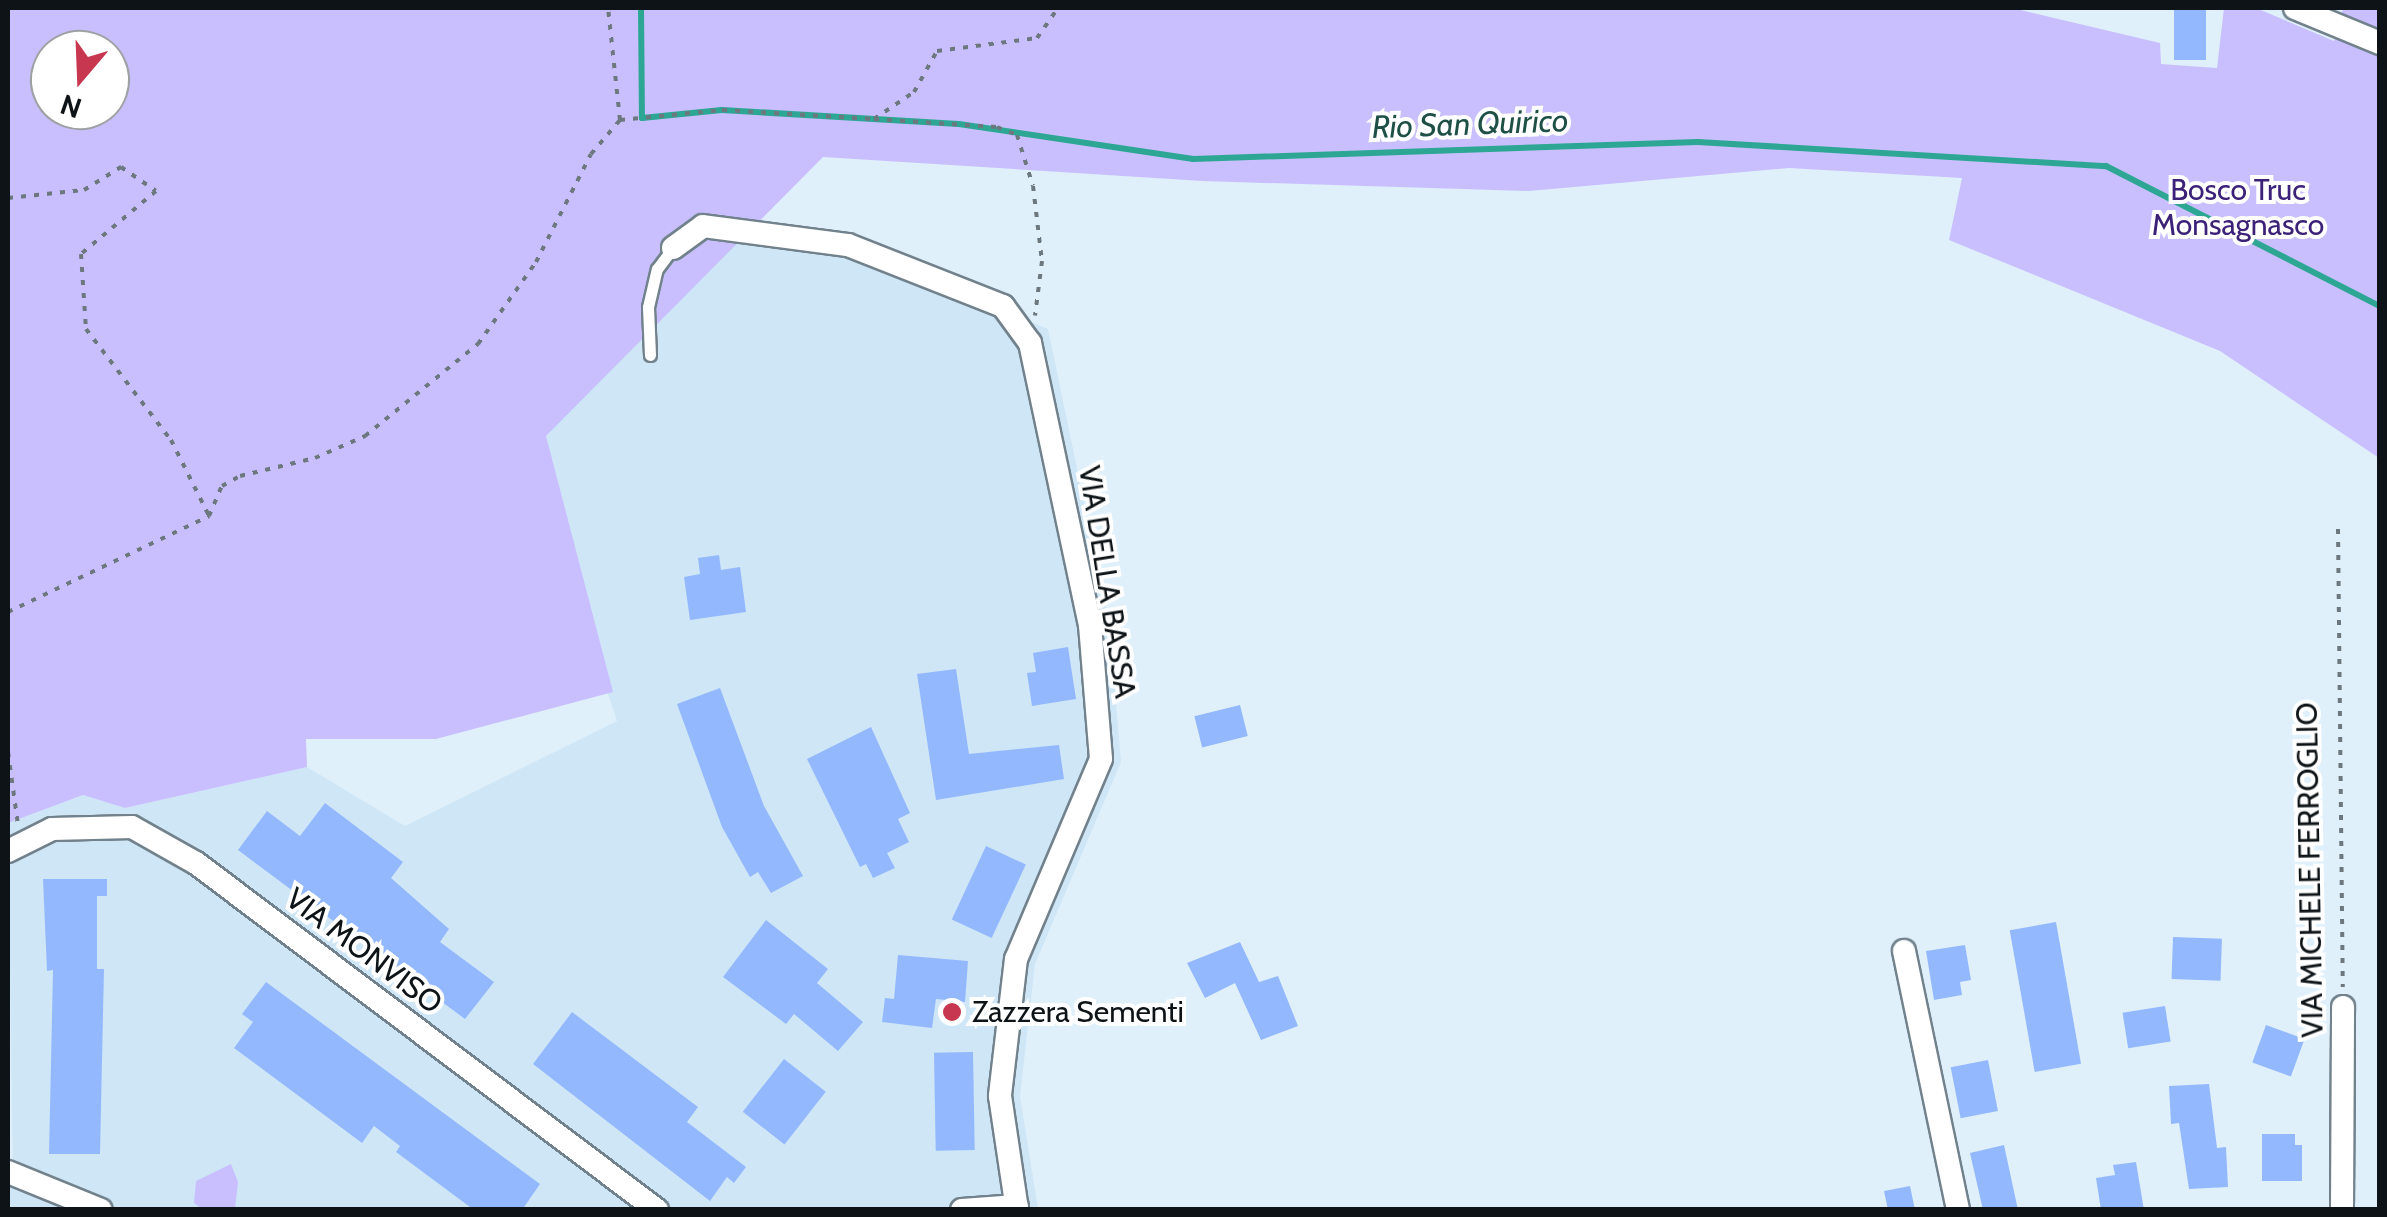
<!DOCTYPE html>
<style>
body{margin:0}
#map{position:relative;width:2387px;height:1217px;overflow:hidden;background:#dff0fb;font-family:Cabin,sans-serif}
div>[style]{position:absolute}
.built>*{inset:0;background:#cee6f6}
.green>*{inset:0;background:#c9bffe}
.stream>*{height:6px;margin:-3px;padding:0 3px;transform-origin:3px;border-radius:3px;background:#2da793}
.building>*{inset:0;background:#94b8fe;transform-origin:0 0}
.path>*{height:4px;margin-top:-2px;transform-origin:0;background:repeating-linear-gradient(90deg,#6d787e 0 5px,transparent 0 13px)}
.roads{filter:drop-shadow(2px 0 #72828c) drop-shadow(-2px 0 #72828c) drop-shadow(0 2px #72828c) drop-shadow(0 -2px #72828c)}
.lane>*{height:11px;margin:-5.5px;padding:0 5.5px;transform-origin:5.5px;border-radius:5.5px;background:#fff}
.street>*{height:22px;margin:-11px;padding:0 11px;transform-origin:11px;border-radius:11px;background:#fff}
.dots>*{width:28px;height:28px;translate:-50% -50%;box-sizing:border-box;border:5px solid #fff;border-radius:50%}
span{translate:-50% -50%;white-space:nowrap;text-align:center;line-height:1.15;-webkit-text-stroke:8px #fff;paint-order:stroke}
.park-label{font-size:30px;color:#3b2177}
.street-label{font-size:30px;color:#0d1316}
.poi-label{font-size:30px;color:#0d1316}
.left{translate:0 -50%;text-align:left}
.water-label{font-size:32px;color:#1e5046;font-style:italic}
.frame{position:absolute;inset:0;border:10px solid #0d1316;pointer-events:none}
.north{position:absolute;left:30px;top:30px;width:100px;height:100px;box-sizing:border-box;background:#fff;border:2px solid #9ea1a2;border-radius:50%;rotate:199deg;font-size:28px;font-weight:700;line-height:40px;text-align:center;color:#0d1316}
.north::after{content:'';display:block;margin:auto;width:35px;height:45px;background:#c73750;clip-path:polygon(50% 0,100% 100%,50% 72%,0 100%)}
</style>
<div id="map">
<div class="built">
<i style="clip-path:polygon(663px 227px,871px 256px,1048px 329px,1109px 622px,1121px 762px,1035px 964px,1020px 1096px,1038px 1209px,8px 1210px,8px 1179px,13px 1180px,8px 823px,83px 795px,125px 808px,307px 767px,405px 826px,617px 721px,523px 433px)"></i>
</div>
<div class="green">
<i style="clip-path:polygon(evenodd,8px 8px,2012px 8px,2160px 43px,2161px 64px,2217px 68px,2224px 8px,2256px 8px,2334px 41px,2343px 8px,2379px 8px,2379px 458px,2220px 351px,1949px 240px,1962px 178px,1789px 168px,1529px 191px,1202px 181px,823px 157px,546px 436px,613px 692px,436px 739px,306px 739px,307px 767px,125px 808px,83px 795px,8px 823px,8px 8px,50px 50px,110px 50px,110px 110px,50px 110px,50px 50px)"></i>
<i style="clip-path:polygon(231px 1164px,238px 1182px,235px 1209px,202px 1209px,194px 1203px,196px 1181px)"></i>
</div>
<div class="stream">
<i style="left:641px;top:8px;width:110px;rotate:89.5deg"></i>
<i style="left:642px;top:118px;width:80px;rotate:-5.7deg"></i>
<i style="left:722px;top:110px;width:237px;rotate:3.4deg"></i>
<i style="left:959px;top:124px;width:237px;rotate:8.5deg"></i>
<i style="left:1193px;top:159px;width:505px;rotate:-1.93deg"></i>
<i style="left:1698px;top:142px;width:409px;rotate:3.4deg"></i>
<i style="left:2106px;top:166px;width:308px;rotate:27.1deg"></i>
</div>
<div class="building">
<i style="left:2174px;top:8px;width:32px;height:52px"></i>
<i style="clip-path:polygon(719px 555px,721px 570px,740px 567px,746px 612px,690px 620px,684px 577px,700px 574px,698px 558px)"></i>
<i style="clip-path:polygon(1068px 647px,1076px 699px,1032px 706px,1027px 673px,1036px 672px,1033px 653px)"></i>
<i style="clip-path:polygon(956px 669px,969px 754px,1059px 745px,1064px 779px,936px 800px,917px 674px)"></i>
<i style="clip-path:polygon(720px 688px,764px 806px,803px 876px,771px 893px,758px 872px,750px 877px,722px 827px,677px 704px)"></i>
<i style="left:1240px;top:705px;width:32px;height:47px;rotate:76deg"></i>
<i style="clip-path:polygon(871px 727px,910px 813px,898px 819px,909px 842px,887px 853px,895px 868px,873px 878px,866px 864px,860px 867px,807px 759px)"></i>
<i style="clip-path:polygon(325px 803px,403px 862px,391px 878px,449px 929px,440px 942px,494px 982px,465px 1019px,238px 850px,267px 811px,300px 836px)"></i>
<i style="left:986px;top:846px;width:44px;height:81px;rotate:25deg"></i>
<i style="clip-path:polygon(43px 879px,107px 879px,107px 896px,97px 896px,97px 969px,104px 969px,100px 1154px,49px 1154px,53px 970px,47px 971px)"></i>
<i style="clip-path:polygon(766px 920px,828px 969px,817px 983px,863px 1022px,838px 1051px,794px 1014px,786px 1024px,723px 977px)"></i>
<i style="left:2056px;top:922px;width:144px;height:47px;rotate:80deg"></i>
<i style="left:2173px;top:937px;width:49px;height:42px;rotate:2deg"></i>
<i style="clip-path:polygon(1240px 942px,1259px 982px,1278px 976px,1298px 1026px,1261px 1040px,1235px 983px,1205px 998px,1187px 963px)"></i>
<i style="clip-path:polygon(1965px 945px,1971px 980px,1960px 982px,1962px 995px,1934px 1000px,1926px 951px)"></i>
<i style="clip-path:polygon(898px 955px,968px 961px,965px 1002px,936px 999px,932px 1028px,882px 1022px,885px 998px,894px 999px)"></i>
<i style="clip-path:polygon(266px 982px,540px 1184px,522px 1210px,474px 1210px,396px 1152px,400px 1146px,374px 1126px,362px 1143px,234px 1048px,253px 1022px,242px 1014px)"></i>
<i style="left:2165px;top:1006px;width:36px;height:43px;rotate:81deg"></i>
<i style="clip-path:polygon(572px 1012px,698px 1107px,687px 1122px,746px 1167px,734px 1183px,727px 1177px,710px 1201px,533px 1064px)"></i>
<i style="left:2266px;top:1025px;width:41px;height:40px;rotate:20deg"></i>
<i style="left:973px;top:1052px;width:98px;height:39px;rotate:89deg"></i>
<i style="left:784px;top:1059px;width:53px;height:67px;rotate:38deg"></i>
<i style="left:1988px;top:1060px;width:52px;height:38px;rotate:79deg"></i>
<i style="clip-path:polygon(2209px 1084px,2217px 1148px,2226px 1147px,2228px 1187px,2189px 1189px,2179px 1123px,2171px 1124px,2169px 1086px)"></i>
<i style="clip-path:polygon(2262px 1134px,2295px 1134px,2295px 1145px,2302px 1145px,2302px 1181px,2262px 1181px)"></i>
<i style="clip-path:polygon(2004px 1145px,2018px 1210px,1983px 1210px,1970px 1153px)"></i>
<i style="clip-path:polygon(2136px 1162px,2144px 1210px,2101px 1210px,2096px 1178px,2115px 1175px,2113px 1165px)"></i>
<i style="clip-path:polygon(1910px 1186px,1915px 1210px,1888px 1210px,1884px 1191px)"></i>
</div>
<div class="path">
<i style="left:874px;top:119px;width:123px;rotate:3.7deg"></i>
<i style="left:997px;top:127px;width:22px;rotate:22deg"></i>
<i style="left:1017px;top:135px;width:53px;rotate:72.6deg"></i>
<i style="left:1033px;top:186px;width:76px;rotate:83.2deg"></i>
<i style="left:1042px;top:261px;width:55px;rotate:97.3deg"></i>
<i style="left:620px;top:120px;width:102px;rotate:-5.6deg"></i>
<i style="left:722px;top:110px;width:152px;rotate:3.4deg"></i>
<i style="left:874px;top:119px;width:48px;rotate:-34deg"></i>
<i style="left:914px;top:92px;width:47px;rotate:-60.7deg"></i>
<i style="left:937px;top:51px;width:101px;rotate:-7.4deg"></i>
<i style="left:1037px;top:38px;width:37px;rotate:-55deg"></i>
<i style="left:8px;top:198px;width:76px;rotate:-6deg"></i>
<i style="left:84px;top:190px;width:44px;rotate:-31.9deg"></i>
<i style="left:121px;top:167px;width:42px;rotate:34.4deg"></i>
<i style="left:156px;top:191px;width:98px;rotate:140deg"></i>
<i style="left:81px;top:254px;width:75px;rotate:86.2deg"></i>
<i style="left:86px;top:329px;width:140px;rotate:52.6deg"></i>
<i style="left:171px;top:440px;width:85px;rotate:63.4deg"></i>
<i style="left:2338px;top:529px;width:458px;rotate:89.4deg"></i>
<i style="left:8px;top:612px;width:223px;rotate:-25.5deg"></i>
<i style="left:209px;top:516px;width:33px;rotate:-67deg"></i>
<i style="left:222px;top:486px;width:21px;rotate:-29deg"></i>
<i style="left:240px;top:476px;width:77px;rotate:-13.5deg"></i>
<i style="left:315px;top:458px;width:55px;rotate:-23.7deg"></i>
<i style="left:365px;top:436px;width:146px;rotate:-39.2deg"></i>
<i style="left:478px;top:344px;width:100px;rotate:-54.7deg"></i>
<i style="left:536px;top:262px;width:121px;rotate:-63deg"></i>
<i style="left:591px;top:154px;width:45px;rotate:-49.5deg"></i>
<i style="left:620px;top:120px;width:113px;rotate:-96.1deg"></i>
<i style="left:8px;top:752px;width:74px;rotate:82.2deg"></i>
</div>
<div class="roads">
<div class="lane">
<i style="left:650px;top:355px;width:48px;rotate:-92.4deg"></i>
<i style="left:648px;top:307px;width:39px;rotate:-77deg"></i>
<i style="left:657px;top:269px;width:26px;rotate:-53deg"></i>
</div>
<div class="street">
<i style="left:2295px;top:8px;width:92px;rotate:22.4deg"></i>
<i style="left:673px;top:248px;width:37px;rotate:-36deg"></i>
<i style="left:703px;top:226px;width:146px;rotate:7.5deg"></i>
<i style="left:848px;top:245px;width:167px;rotate:21.5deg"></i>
<i style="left:1003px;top:306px;width:46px;rotate:53.9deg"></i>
<i style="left:1030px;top:343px;width:288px;rotate:78deg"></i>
<i style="left:1090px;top:625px;width:134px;rotate:85.3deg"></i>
<i style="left:1101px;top:759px;width:217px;rotate:113deg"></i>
<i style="left:1016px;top:959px;width:138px;rotate:96.7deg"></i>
<i style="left:1000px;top:1096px;width:115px;rotate:81.5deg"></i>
<i style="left:8px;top:851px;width:49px;rotate:-26.6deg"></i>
<i style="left:52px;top:829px;width:80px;rotate:-1.4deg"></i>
<i style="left:132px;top:827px;width:73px;rotate:29.4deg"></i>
<i style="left:196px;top:863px;width:577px;rotate:36.97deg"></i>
<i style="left:1904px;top:951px;width:265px;rotate:78.2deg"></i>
<i style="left:8px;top:1172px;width:100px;rotate:22.2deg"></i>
<i style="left:962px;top:1210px;width:55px;rotate:-4.2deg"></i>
<i style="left:2342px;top:1210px;width:203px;rotate:-89.7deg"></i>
</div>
</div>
<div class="dots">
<i style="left:952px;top:1012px;background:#c73750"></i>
</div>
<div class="park-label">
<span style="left:2238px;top:207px">Bosco Truc<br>Monsagnasco</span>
</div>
<div class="street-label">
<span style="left:1107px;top:582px;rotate:81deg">VIA DELLA BASSA</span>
<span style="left:2310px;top:870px;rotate:-91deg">VIA MICHELE FERROGLIO</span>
<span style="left:364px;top:951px;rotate:37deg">VIA MONVISO</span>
</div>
<div class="poi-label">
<span class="left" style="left:972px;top:1012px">Zazzera Sementi</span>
</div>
<div class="water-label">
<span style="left:1470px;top:124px;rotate:-2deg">Rio San Quirico</span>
</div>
<div class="frame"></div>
<div class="north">N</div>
</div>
